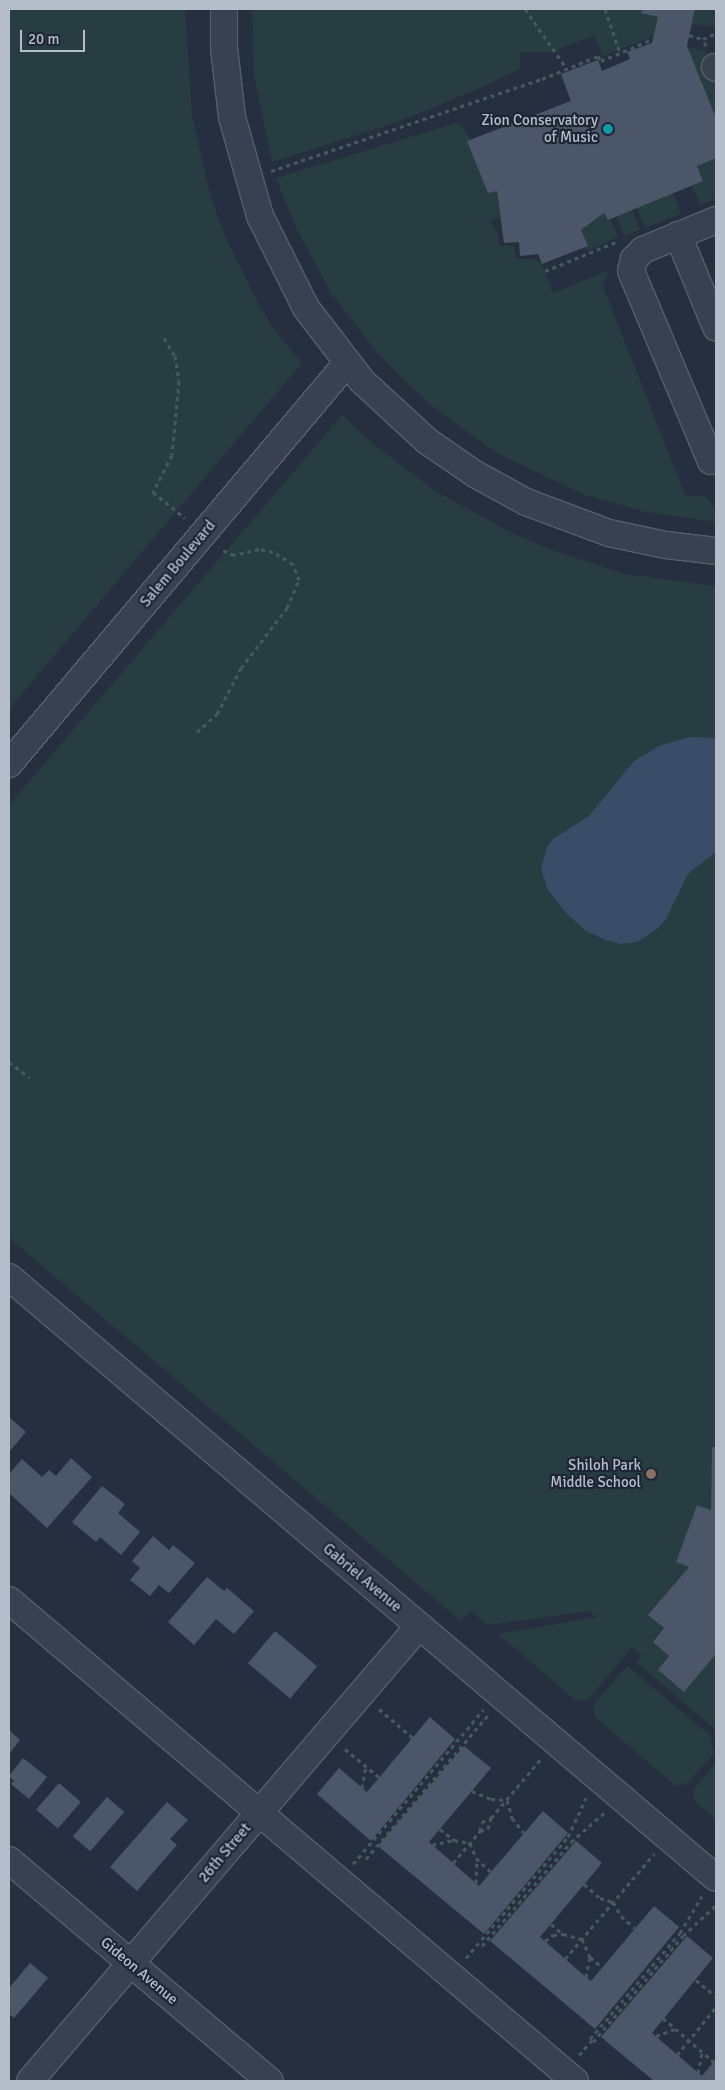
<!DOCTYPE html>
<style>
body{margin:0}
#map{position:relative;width:725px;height:2090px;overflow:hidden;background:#252f40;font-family:Signika,sans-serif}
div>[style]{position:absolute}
.green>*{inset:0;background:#273d41;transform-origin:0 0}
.water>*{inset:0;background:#3b4c69}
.building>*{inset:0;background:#4b5669;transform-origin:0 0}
.path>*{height:3px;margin-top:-1.5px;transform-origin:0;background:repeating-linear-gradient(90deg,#455a5e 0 4px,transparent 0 8px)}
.roads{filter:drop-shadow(1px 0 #575f6d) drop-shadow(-1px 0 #575f6d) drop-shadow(0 1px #575f6d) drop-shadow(0 -1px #575f6d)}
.minor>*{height:26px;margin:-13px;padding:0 13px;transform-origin:13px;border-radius:13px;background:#394150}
.dots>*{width:14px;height:14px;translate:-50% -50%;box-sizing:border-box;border:2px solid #1e2635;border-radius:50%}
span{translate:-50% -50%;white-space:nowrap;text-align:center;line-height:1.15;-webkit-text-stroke:4.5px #1e2635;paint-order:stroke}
.poi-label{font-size:15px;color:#b6bdca}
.right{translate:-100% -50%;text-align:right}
.street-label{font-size:15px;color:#b6bdca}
.frame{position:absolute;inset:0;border:10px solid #b6bdca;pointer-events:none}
.scale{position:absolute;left:20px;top:30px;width:65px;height:22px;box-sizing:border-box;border:2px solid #b6bdca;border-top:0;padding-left:6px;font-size:15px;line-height:18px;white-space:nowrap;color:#b6bdca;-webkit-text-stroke:4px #1e2635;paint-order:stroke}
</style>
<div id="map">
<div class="green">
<i style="clip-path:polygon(9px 9px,185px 9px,192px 115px,210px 194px,224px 234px,257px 301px,273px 328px,302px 363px,9px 709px)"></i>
<i style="clip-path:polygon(252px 9px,642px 9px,642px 13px,658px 17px,654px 36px,603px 56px,594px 35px,552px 52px,520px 52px,520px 69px,478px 89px,395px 123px,272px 162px,254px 76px)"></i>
<i style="clip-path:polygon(695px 9px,716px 9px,716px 27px,692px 24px)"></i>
<i style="clip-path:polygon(692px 48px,705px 51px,716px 78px,716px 118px,688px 49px)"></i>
<i style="clip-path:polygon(456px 123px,463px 126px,470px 140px,488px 192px,497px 191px,500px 217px,490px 221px,497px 231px,499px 245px,514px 246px,516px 259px,534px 259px,542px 264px,553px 293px,609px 270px,603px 286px,685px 495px,706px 497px,714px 507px,716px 522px,646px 512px,582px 494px,495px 452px,431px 405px,401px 377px,376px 351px,331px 293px,296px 228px,276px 178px)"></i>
<i style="clip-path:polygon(716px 158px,716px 198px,700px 205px,692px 185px,703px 180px,697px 166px)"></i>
<i style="left:673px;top:193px;width:22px;height:39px;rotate:68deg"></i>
<i style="left:632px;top:210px;width:21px;height:17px;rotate:67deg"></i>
<i style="clip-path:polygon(604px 213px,610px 219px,618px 237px,587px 251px,581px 230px)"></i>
<i style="clip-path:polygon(342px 415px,371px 442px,435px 491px,514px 534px,555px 551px,625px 574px,716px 586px,716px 1447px,712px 1448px,711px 1510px,697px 1505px,676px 1562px,689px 1567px,649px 1615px,664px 1628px,653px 1642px,669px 1656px,658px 1670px,684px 1692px,716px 1654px,716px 1730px,636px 1662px,642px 1655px,632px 1647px,588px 1700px,576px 1701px,498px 1634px,596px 1617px,589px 1611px,488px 1625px,470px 1611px,461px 1621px,9px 1238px,9px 805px)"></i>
<i style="clip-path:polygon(627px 1666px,710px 1735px,714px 1753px,688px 1783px,676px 1786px,595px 1717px,594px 1704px)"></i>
<i style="clip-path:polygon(716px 1763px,716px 1820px,694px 1801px,694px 1789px)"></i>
</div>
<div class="water">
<i style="clip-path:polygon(690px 737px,716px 738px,716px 852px,688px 874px,666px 919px,657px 929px,637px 942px,621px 944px,605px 940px,585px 930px,566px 913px,548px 890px,541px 869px,547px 847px,553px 839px,589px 816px,634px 761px,661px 745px)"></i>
</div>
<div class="building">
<i style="clip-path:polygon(642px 9px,695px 9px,687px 46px,716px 118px,716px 158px,697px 166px,703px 181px,608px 220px,604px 213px,581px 230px,588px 246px,542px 264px,538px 254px,520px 256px,519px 242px,504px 243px,497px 191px,488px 193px,467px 141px,571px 101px,561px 74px,598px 60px,602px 71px,630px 59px,627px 52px,652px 43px,658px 17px,641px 13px)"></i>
<i style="clip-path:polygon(9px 1417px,26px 1432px,9px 1452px)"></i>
<i style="clip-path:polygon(712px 1447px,716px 1447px,716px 1654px,684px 1692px,658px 1670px,669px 1656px,653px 1642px,664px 1628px,648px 1615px,689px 1567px,676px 1562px,697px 1505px,711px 1510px)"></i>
<i style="clip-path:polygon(71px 1458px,92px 1477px,47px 1528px,9px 1493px,9px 1474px,22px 1459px,42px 1477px,49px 1470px,56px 1476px)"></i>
<i style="clip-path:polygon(102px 1486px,125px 1504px,118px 1513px,140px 1532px,121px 1555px,100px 1537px,96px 1542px,72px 1522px)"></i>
<i style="clip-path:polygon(153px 1536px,169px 1550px,173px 1545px,195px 1563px,169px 1593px,159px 1585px,150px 1596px,130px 1580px,140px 1568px,132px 1561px)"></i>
<i style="clip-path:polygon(207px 1577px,224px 1591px,227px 1588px,254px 1611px,234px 1634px,216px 1619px,194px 1645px,168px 1622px)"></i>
<i style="left:275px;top:1631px;width:55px;height:42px;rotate:40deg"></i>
<i style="clip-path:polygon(430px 1717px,455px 1739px,371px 1841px,317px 1794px,339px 1768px,367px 1792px)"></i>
<i style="clip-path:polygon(9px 1730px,20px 1740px,9px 1754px)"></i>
<i style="clip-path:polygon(464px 1746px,491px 1768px,429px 1842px,479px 1886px,543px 1811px,568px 1833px,484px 1934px,378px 1846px)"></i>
<i style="clip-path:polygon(23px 1758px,47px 1777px,29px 1799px,11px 1784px,14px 1781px,9px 1776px)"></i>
<i style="left:59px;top:1783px;width:29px;height:35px;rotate:41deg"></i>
<i style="left:107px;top:1797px;width:23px;height:52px;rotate:41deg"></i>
<i style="clip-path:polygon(167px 1802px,188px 1820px,170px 1839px,177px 1845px,137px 1891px,110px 1867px)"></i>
<i style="clip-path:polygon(576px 1841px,602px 1863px,540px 1937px,586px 1977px,591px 1981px,654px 1906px,679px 1927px,595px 2029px,490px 1941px)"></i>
<i style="clip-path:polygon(687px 1936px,713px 1958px,652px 2033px,702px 2076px,716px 2059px,716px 2081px,654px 2081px,601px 2037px)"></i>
<i style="clip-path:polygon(30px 1963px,48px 1978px,14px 2018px,9px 2014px,9px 1988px)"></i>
</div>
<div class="path">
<i style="left:525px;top:9px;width:73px;rotate:55deg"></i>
<i style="left:605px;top:9px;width:46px;rotate:71.2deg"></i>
<i style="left:689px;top:35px;width:15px;rotate:16deg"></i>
<i style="left:706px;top:46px;width:8px;rotate:-113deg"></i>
<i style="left:703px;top:39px;width:14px;rotate:-25deg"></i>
<i style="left:271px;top:171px;width:286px;rotate:-18.8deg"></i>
<i style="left:542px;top:79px;width:61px;rotate:-22.3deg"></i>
<i style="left:598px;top:56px;width:6px;rotate:59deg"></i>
<i style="left:601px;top:61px;width:56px;rotate:-22.9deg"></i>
<i style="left:545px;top:271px;width:77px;rotate:-22.2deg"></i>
<i style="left:164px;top:338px;width:21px;rotate:59deg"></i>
<i style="left:175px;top:356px;width:25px;rotate:81deg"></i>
<i style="left:179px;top:381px;width:74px;rotate:95.4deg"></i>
<i style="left:172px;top:455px;width:42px;rotate:117.2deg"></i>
<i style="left:153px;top:492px;width:41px;rotate:39.1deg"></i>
<i style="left:197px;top:732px;width:27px;rotate:-42deg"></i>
<i style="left:217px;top:714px;width:52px;rotate:-62.4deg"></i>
<i style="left:241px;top:668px;width:76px;rotate:-52.5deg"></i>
<i style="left:287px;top:608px;width:30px;rotate:-67deg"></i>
<i style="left:299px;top:580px;width:17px;rotate:-111deg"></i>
<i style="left:293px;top:564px;width:23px;rotate:-149deg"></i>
<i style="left:273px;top:552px;width:14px;rotate:-168deg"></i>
<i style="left:259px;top:549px;width:26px;rotate:167deg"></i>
<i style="left:234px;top:555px;width:15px;rotate:-157deg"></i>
<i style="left:9px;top:1062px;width:26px;rotate:37deg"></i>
<i style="left:379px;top:1709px;width:45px;rotate:40.5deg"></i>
<i style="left:345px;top:1749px;width:44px;rotate:39.5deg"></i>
<i style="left:362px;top:1788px;width:22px;rotate:-80deg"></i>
<i style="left:472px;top:1791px;width:21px;rotate:23deg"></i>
<i style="left:491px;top:1799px;width:16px;rotate:4deg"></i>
<i style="left:507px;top:1800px;width:19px;rotate:74deg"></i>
<i style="left:512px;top:1818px;width:19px;rotate:51deg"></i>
<i style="left:440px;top:1829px;width:18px;rotate:38deg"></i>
<i style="left:454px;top:1840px;width:16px;rotate:11deg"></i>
<i style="left:470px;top:1843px;width:16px;rotate:68deg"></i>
<i style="left:476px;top:1858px;width:21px;rotate:43deg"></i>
<i style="left:480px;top:1831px;width:9px;rotate:-77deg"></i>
<i style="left:482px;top:1822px;width:10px;rotate:-24deg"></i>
<i style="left:432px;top:1845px;width:22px;rotate:-13deg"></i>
<i style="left:366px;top:1859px;width:189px;rotate:-49.7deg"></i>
<i style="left:453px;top:1863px;width:42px;rotate:-49.8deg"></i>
<i style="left:480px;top:1831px;width:8px;rotate:-14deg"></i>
<i style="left:488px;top:1829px;width:11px;rotate:-75deg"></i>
<i style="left:491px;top:1818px;width:77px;rotate:-49.7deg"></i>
<i style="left:353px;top:1864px;width:202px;rotate:-49.8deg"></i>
<i style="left:476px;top:1883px;width:24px;rotate:-88deg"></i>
<i style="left:584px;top:1884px;width:21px;rotate:41deg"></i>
<i style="left:600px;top:1898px;width:14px;rotate:17deg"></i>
<i style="left:613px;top:1902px;width:16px;rotate:60deg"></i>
<i style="left:621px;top:1916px;width:18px;rotate:41deg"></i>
<i style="left:551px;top:1924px;width:16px;rotate:40deg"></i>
<i style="left:563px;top:1934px;width:20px;rotate:15deg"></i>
<i style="left:582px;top:1939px;width:20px;rotate:66deg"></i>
<i style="left:590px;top:1957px;width:16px;rotate:40deg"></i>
<i style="left:545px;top:1941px;width:10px;rotate:-37deg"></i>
<i style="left:553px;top:1935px;width:10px;rotate:-6deg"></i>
<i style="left:482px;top:1946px;width:137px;rotate:-49.4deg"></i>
<i style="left:571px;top:1842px;width:44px;rotate:-41.3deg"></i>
<i style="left:466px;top:1958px;width:158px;rotate:-49.9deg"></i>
<i style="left:568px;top:1837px;width:43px;rotate:-65.2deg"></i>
<i style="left:565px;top:1959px;width:138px;rotate:-49.7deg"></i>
<i style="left:586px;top:1977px;width:20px;rotate:-79deg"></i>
<i style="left:696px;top:1980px;width:26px;rotate:40deg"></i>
<i style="left:663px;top:2018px;width:67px;rotate:40.8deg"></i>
<i style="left:656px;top:2036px;width:20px;rotate:-20deg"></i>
<i style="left:590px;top:2039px;width:139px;rotate:-49.7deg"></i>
<i style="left:680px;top:1933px;width:43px;rotate:-59.3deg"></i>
<i style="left:593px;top:2042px;width:139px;rotate:-49.7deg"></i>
<i style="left:683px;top:1936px;width:45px;rotate:-43.2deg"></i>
<i style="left:579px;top:2055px;width:20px;rotate:-49deg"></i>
<i style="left:677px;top:2055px;width:62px;rotate:-50.9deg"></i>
<i style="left:698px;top:2073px;width:21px;rotate:-79deg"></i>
</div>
<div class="roads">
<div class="minor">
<i style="left:224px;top:9px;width:39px;rotate:90deg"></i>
<i style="left:224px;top:48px;width:69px;rotate:83.4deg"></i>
<i style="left:232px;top:117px;width:103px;rotate:74.2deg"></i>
<i style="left:260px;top:216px;width:103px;rotate:63.4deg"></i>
<i style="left:306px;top:308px;width:92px;rotate:52.5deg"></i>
<i style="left:362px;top:381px;width:88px;rotate:42.7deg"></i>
<i style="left:427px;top:441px;width:58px;rotate:34.5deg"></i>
<i style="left:475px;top:474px;width:58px;rotate:28.8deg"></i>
<i style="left:526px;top:502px;width:89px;rotate:20.5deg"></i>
<i style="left:609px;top:533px;width:58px;rotate:11.9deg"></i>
<i style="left:666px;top:545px;width:50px;rotate:6.8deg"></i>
<i style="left:715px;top:67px;width:1px;rotate:45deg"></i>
<i style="left:716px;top:220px;width:79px;rotate:157.7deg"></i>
<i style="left:643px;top:250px;width:13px;rotate:135deg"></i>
<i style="left:634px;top:259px;width:12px;rotate:104deg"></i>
<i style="left:631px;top:271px;width:206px;rotate:67.2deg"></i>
<i style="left:711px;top:461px;width:5px;rotate:-11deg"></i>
<i style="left:678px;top:235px;width:100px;rotate:67.6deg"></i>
<i style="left:9px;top:764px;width:524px;rotate:-49.87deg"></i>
<i style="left:9px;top:1277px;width:928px;rotate:40.37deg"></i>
<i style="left:9px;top:1600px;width:743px;rotate:40.36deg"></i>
<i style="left:9px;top:1860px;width:342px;rotate:40.3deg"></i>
<i style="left:30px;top:2081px;width:599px;rotate:-49.47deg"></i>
</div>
</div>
<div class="dots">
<i style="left:608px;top:129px;background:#0f9aa8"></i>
<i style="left:651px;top:1474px;background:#8d6e63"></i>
</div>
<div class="poi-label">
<span class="right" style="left:598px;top:129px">Zion Conservatory<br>of Music</span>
<span class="right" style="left:641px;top:1474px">Shiloh Park<br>Middle School</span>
</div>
<div class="street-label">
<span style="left:178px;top:564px;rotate:-50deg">Salem Boulevard</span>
<span style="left:362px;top:1578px;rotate:40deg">Gabriel Avenue</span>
<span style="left:225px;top:1853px;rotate:-50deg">26th Street</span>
<span style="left:139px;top:1971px;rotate:40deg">Gideon Avenue</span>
</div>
<div class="frame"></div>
<div class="scale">20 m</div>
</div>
